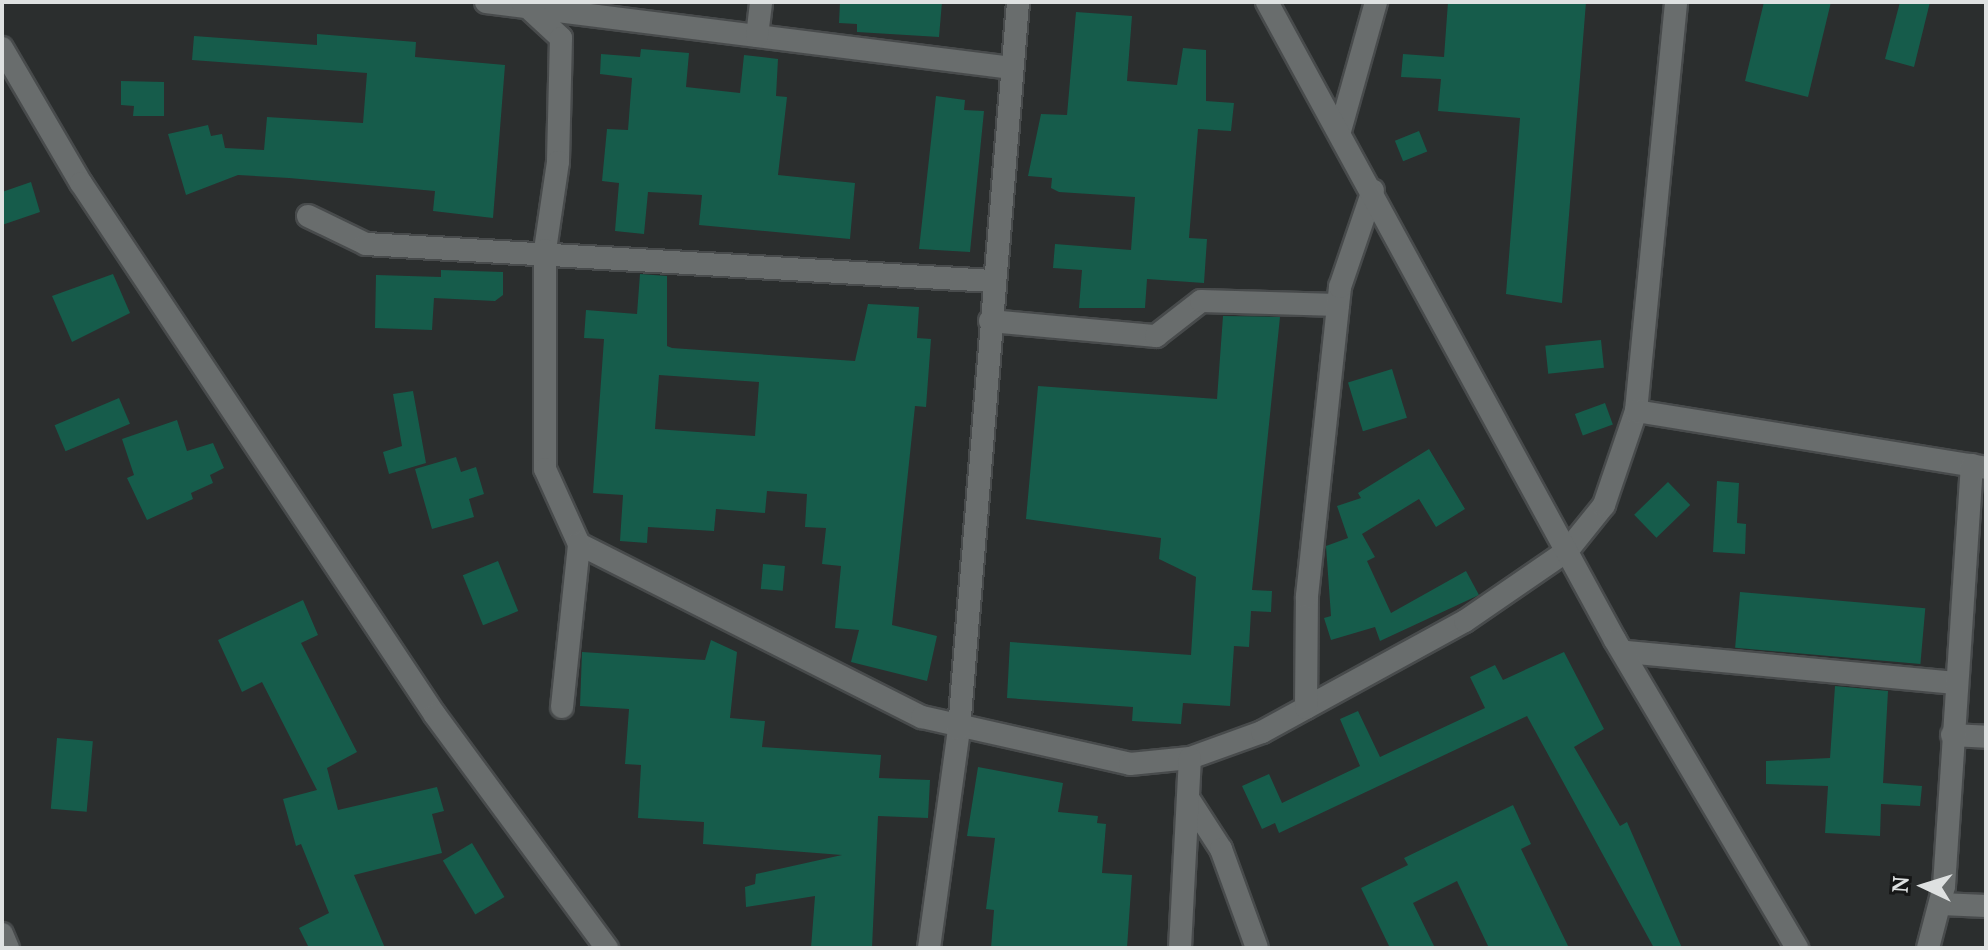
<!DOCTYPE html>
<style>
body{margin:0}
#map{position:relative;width:1988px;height:950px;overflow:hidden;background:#2b2e2e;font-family:"PT Serif",serif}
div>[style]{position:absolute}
.building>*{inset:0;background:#165c4b;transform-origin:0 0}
.roads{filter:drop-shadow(2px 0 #484b4c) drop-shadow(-2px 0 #484b4c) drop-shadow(0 2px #484b4c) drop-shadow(0 -2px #484b4c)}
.minor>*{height:22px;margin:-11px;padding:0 11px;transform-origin:11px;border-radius:11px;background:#696d6d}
.tertiary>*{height:22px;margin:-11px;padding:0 11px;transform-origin:11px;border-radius:11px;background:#696d6d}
span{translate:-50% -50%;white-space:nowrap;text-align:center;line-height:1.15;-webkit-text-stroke:6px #151616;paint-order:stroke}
.frame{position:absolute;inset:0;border:4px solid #dee1e1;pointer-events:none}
.north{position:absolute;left:1884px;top:846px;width:80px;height:80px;-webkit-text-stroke:6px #151616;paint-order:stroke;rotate:274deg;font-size:22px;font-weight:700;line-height:32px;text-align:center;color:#dee1e1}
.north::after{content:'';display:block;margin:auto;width:28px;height:36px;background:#dee1e1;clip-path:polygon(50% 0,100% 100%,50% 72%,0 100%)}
</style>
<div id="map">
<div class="building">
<i style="clip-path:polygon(840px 2px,942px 2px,939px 37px,857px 32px,857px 24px,839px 23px)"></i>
<i style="clip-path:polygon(1448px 2px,1586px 2px,1562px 303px,1506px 294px,1520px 118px,1438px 111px,1441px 79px,1401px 77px,1403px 54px,1444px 57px)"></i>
<i style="clip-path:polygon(1764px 2px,1831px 2px,1808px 97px,1745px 81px)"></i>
<i style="clip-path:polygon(1900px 2px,1930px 2px,1914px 67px,1885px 59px)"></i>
<i style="clip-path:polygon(1076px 12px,1132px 16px,1127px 81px,1177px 85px,1183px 48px,1206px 50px,1206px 101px,1234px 103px,1231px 131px,1198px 129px,1189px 238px,1207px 239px,1204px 283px,1147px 279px,1145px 308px,1079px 308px,1082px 270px,1053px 268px,1055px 244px,1131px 250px,1135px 197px,1059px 192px,1051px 188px,1052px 178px,1028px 176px,1041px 114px,1067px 115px)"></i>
<i style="clip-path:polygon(317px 34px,416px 42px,415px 57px,505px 65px,493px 218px,433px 211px,435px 191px,289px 178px,238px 175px,186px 195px,168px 134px,208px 125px,211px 136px,222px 134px,225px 148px,264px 150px,267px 117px,363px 123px,367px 73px,192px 60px,194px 36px,317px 45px)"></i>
<i style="clip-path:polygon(641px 49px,689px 53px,686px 87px,740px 93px,744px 55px,778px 59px,776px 96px,787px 97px,778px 175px,855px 183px,850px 239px,699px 225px,702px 195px,648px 192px,644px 234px,615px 231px,619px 183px,602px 181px,607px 129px,628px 130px,632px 78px,600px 74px,601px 54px,640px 57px)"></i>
<i style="clip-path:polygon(121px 81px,164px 82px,164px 116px,133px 116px,134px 106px,121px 105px)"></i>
<i style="clip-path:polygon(936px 96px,965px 100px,964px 110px,984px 111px,970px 252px,919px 249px)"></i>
<i style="left:1419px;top:131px;width:22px;height:26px;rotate:68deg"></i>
<i style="clip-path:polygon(31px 182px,40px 212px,2px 225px,2px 192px)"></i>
<i style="clip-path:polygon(441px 270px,503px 272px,503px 295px,495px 301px,434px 298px,432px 330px,375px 328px,376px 275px,441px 277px)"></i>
<i style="clip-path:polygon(113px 274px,130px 313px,72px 342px,52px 296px)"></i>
<i style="clip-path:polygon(evenodd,640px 274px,667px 276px,667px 346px,672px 348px,855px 361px,868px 304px,919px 307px,917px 338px,931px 339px,926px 407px,915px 406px,892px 625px,937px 636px,927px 681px,851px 662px,859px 630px,835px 628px,841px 566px,822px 564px,826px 528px,805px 527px,807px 494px,767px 491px,765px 513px,716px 509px,714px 531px,648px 527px,647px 543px,620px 541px,623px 495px,593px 493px,604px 339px,584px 338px,586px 310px,637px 314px,640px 274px,659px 375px,759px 382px,755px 436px,655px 429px,659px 375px)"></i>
<i style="clip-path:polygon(1223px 316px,1280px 317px,1252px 590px,1272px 591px,1271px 612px,1251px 611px,1249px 647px,1234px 646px,1230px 706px,1183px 703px,1181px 724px,1132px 721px,1133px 707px,1007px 698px,1010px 642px,1191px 655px,1196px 577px,1159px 559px,1161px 538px,1026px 519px,1038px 386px,1217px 399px)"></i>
<i style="left:1601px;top:340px;width:28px;height:56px;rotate:84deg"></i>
<i style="left:1392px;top:369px;width:51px;height:46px;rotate:73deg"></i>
<i style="clip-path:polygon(413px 391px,426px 463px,389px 474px,383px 452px,402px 446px,393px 394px)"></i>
<i style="left:119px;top:398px;width:28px;height:70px;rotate:67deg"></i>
<i style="left:1605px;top:403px;width:23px;height:32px;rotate:70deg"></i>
<i style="clip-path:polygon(177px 420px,187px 451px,213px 443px,224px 468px,210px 475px,213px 483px,191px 493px,193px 499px,147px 520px,127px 478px,134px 475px,122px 439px)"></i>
<i style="clip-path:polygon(1429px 449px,1465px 509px,1436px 527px,1419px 499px,1362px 534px,1375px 557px,1367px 561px,1391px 613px,1466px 571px,1479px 595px,1380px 641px,1375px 627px,1331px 640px,1324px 618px,1331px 616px,1326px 546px,1348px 538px,1337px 506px,1361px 498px,1358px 493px)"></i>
<i style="clip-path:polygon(456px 457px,461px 472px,476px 467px,484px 494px,469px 499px,474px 517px,432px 529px,415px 469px)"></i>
<i style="clip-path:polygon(1717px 481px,1739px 483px,1737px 523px,1746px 524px,1745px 554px,1713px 552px)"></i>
<i style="left:1668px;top:482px;width:32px;height:47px;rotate:46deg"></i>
<i style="left:498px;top:561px;width:54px;height:38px;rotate:68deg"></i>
<i style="left:763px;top:564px;width:22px;height:25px;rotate:5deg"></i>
<i style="left:1740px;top:592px;width:186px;height:56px;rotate:5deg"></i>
<i style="clip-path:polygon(303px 600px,318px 635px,301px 643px,357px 752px,327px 768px,338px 810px,437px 787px,444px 811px,432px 814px,442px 853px,354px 875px,385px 948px,309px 948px,299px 928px,329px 913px,301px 844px,296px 846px,283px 799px,317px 790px,262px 682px,242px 692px,218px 640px)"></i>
<i style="clip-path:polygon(711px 640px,737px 652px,730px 718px,765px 721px,762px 747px,881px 755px,879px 778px,930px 780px,928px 818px,878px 816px,872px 948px,811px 948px,815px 896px,746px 907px,745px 887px,755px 884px,756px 874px,842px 855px,703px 844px,704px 822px,638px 818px,641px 765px,625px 764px,629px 709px,580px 706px,582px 652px,705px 660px)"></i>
<i style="clip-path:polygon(1564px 652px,1604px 729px,1574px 747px,1620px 826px,1627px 822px,1682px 948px,1654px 948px,1527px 716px,1279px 833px,1275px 823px,1262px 829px,1242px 786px,1269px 774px,1282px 803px,1360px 766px,1340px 719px,1358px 711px,1380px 757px,1485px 708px,1470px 677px,1495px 665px,1503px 680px)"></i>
<i style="clip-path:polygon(1835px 686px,1888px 691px,1883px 783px,1922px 786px,1920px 806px,1881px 804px,1880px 836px,1825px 833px,1828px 786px,1766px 784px,1766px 761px,1830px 758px)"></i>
<i style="left:57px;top:738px;width:36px;height:71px;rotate:5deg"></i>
<i style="clip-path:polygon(978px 767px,1063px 783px,1058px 812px,1098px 816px,1097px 823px,1106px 824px,1102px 873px,1132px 875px,1127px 948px,991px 948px,994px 910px,986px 909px,995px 838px,967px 836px)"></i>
<i style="clip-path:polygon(1513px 805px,1531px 844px,1521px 849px,1569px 948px,1489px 948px,1457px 881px,1413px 903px,1435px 948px,1390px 948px,1361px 888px,1408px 865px,1404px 858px)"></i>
<i style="left:472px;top:843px;width:63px;height:34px;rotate:59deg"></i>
</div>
<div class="roads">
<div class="minor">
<i style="left:486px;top:2px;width:530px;rotate:7.15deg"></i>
<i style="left:522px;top:2px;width:53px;rotate:42.7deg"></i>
<i style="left:561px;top:38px;width:124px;rotate:91.4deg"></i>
<i style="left:558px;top:162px;width:89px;rotate:98.4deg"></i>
<i style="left:545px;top:250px;width:219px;rotate:90deg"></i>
<i style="left:545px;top:469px;width:82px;rotate:65.6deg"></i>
<i style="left:579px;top:544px;width:384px;rotate:26.8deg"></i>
<i style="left:922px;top:717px;width:213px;rotate:12.7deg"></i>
<i style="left:1130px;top:764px;width:60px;rotate:-5.7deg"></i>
<i style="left:1190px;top:758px;width:77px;rotate:-19.9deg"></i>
<i style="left:1262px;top:732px;width:231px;rotate:-28.7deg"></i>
<i style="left:1465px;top:621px;width:124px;rotate:-34.5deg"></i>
<i style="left:1567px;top:551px;width:59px;rotate:-51.2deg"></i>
<i style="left:1604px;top:505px;width:99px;rotate:-71.2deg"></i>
<i style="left:1636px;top:411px;width:411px;rotate:-84.4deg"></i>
<i style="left:757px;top:36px;width:34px;rotate:-83deg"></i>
<i style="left:2px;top:48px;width:156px;rotate:59.7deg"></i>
<i style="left:81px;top:183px;width:639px;rotate:56.36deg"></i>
<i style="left:435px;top:715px;width:290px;rotate:53.6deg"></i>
<i style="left:1340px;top:131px;width:134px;rotate:-74.4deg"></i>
<i style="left:308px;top:216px;width:64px;rotate:25.8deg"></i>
<i style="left:366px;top:244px;width:628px;rotate:3.38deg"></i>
<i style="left:990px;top:321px;width:167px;rotate:5.2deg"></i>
<i style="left:1156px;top:336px;width:57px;rotate:-37.9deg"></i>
<i style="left:1201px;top:301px;width:137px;rotate:1.7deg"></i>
<i style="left:1636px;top:411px;width:355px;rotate:9.2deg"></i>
<i style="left:1627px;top:652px;width:327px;rotate:5.4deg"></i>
<i style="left:562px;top:707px;width:164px;rotate:-84deg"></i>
<i style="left:1306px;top:708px;width:112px;rotate:-89.5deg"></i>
<i style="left:1307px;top:596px;width:311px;rotate:-83.9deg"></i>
<i style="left:1340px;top:287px;width:102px;rotate:-71.2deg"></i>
<i style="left:1952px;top:735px;width:34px;rotate:3deg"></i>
<i style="left:1188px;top:798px;width:61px;rotate:57.1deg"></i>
<i style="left:1221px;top:849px;width:105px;rotate:70deg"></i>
<i style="left:1941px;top:904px;width:45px;rotate:2.5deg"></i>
<i style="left:2px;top:934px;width:15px;rotate:67deg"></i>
<i style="left:929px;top:948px;width:221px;rotate:-82.2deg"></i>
<i style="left:959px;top:729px;width:729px;rotate:-85.36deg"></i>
<i style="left:1180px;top:948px;width:190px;rotate:-87deg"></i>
<i style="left:1928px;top:948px;width:64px;rotate:-75.5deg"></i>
<i style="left:1944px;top:886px;width:422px;rotate:-86.2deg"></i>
</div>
<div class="tertiary">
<i style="left:1267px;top:2px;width:727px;rotate:61.39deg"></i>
<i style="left:1615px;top:640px;width:358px;rotate:59.4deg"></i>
</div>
</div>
<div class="frame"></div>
<div class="north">N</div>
</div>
